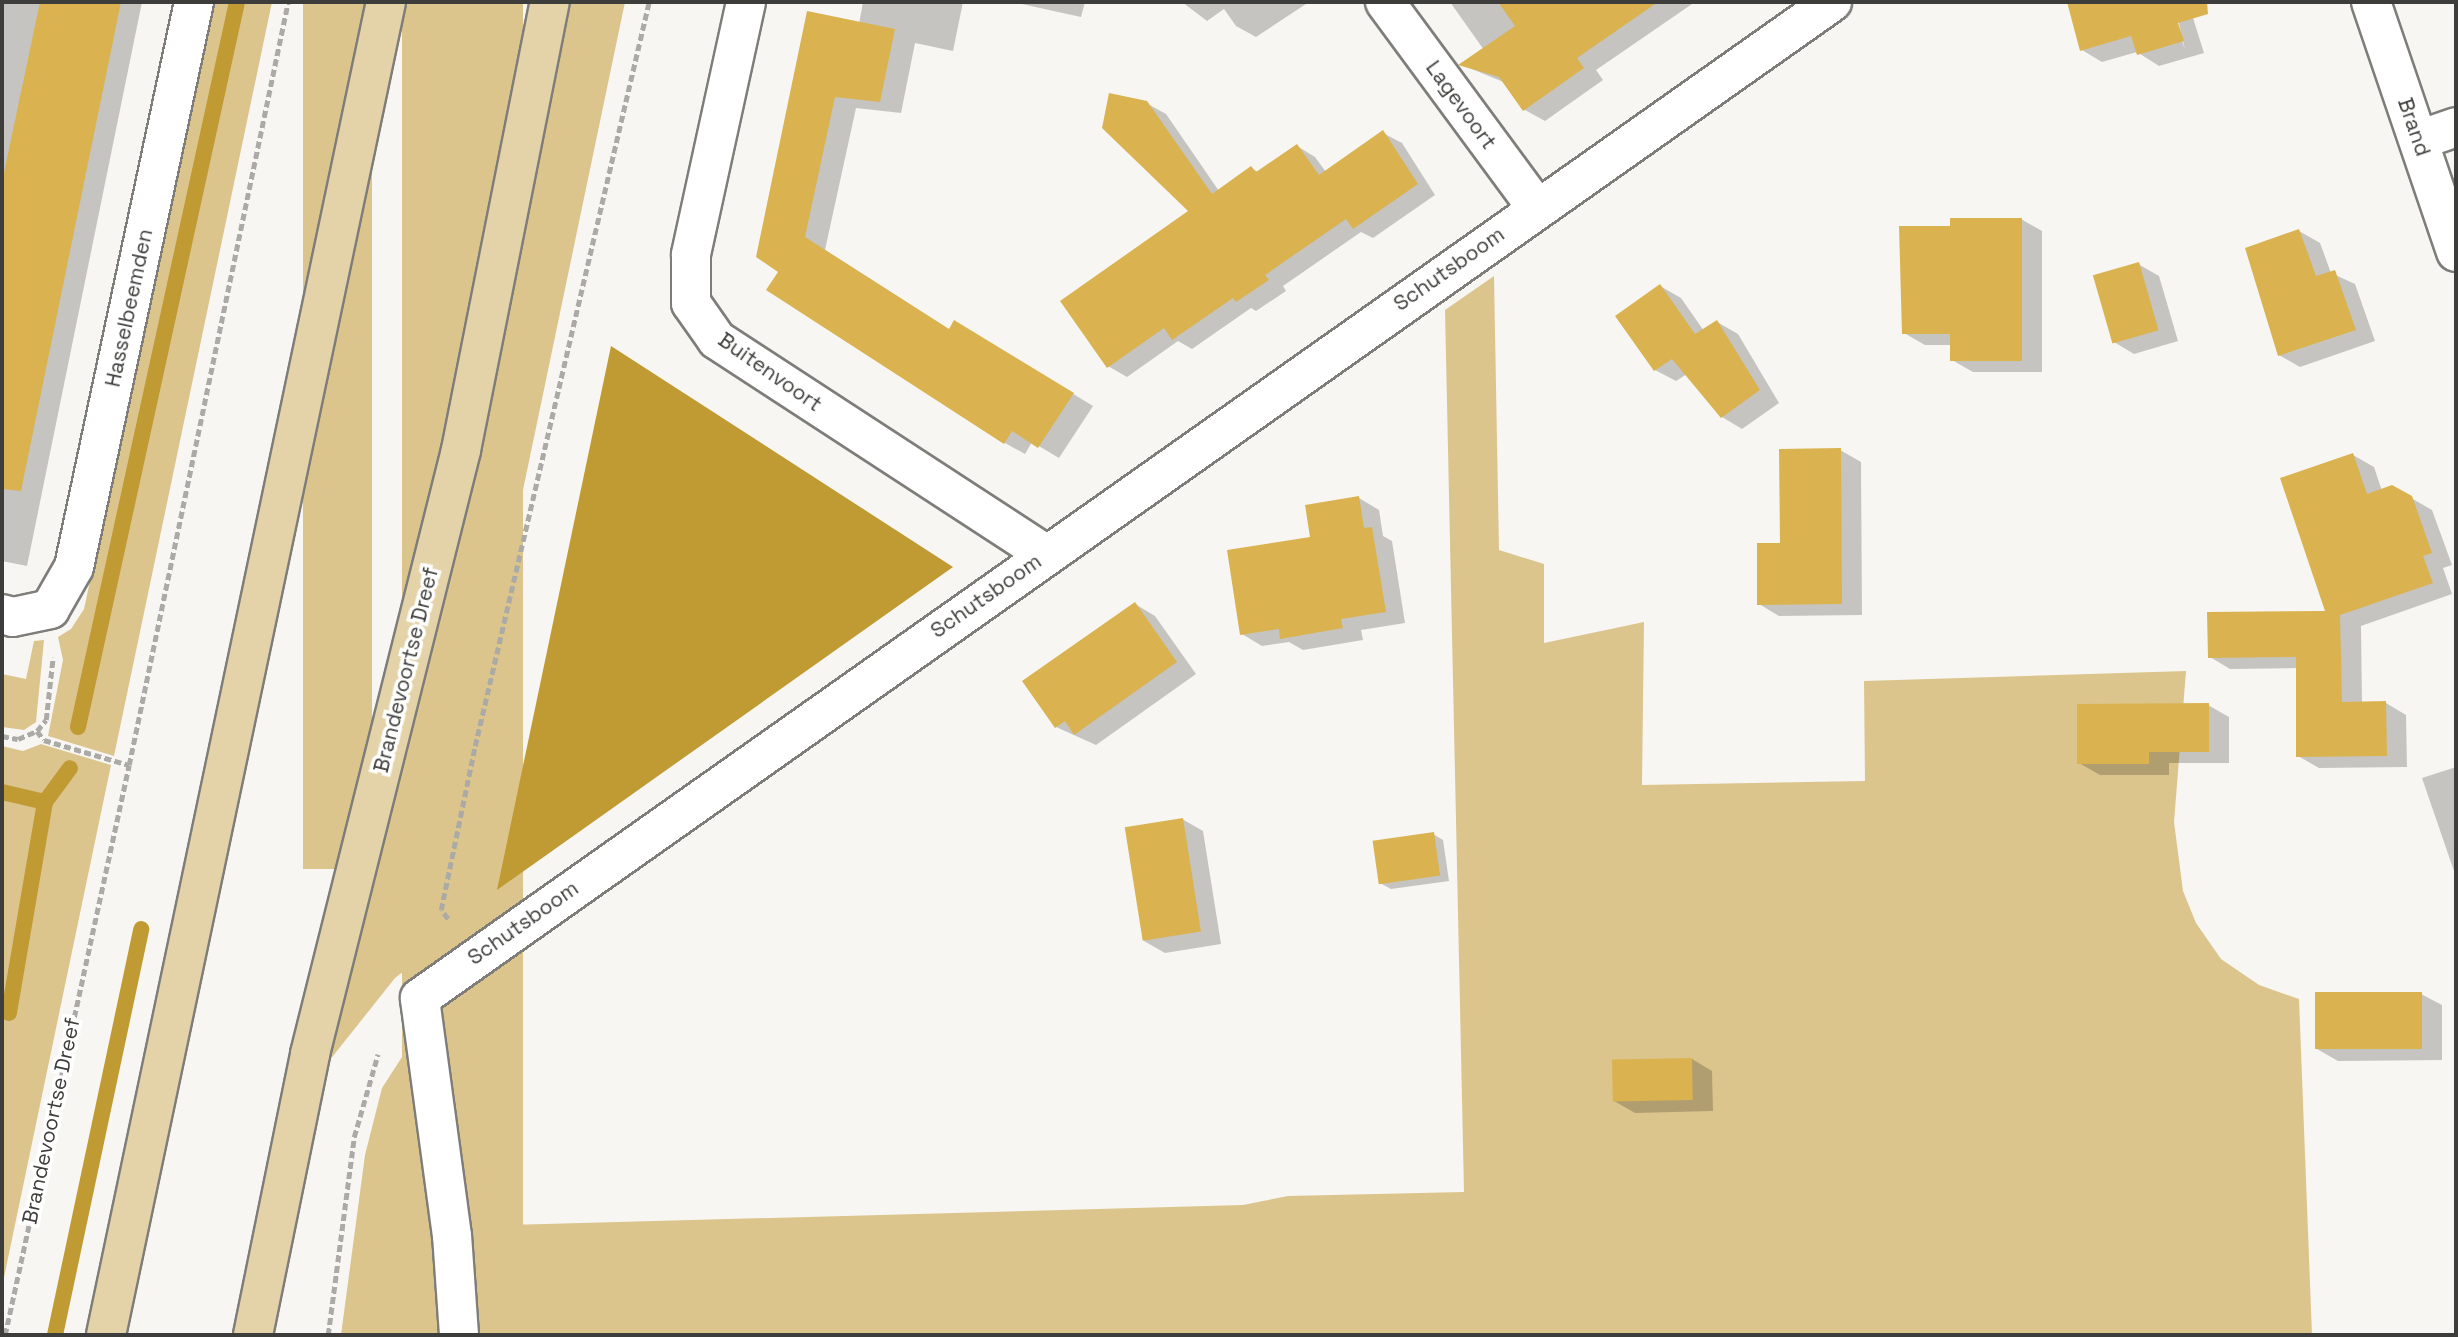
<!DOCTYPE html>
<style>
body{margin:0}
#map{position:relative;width:2458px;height:1337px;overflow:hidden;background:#f7f6f2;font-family:"Space Grotesk",sans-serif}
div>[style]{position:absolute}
.green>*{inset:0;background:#dcc58d;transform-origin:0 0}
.water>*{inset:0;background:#c09a33}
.shadow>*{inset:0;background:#0003}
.stream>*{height:16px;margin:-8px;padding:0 8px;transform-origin:8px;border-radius:8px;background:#c09a33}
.building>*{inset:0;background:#dab350;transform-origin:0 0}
.path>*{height:4.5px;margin-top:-2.25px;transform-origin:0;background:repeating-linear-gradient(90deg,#abaaa7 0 7px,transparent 0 10.5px)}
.roads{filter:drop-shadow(2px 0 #7e7d7a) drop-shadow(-2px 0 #7e7d7a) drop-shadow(0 2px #7e7d7a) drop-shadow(0 -2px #7e7d7a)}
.minor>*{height:38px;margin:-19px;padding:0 19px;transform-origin:19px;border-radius:19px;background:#fff}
.major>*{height:38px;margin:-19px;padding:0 19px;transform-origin:19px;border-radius:19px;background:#e4d3a9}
span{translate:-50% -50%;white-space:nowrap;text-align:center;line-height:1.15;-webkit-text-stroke:7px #fff;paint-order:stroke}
.street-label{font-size:21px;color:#3d3d3b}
.frame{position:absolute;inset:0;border:4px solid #3d3d3b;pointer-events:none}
</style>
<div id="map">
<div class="green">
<i style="clip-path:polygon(214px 2px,272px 2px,114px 756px,48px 736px,63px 660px,58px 637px,71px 629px,84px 609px)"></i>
<i style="left:303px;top:2px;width:69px;height:867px"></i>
<i style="left:402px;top:2px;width:121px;height:1362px"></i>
<i style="clip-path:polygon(553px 2px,625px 2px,426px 954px,395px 978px,329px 1061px)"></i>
<i style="clip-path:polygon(1494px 276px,1499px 550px,1544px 564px,1544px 643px,1644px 622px,1642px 785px,1865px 781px,1864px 681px,2186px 671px,2174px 822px,2183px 891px,2196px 923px,2221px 959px,2259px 985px,2299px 999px,2312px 1335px,477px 1335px,476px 1226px,1243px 1205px,1288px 1196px,1464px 1192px,1445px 310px)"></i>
<i style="clip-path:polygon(44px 640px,36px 722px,24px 730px,2px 727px,2px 674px,26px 679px,34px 641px)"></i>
<i style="clip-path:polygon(41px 744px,111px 765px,2px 1287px,2px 746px,23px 751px)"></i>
<i style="clip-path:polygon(402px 1057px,427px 1228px,427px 1335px,341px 1335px,365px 1155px,382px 1088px)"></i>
</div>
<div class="water">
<i style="clip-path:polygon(611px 346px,953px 567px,497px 890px)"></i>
</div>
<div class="shadow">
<i style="clip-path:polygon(2px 2px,142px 2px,27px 566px,2px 561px)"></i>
<i style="clip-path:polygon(863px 2px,963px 2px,953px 51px,915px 43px,901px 113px,856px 108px,825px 250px,950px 330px,975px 334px,1093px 406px,1059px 458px,1032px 442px,1025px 454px,1005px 443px,769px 289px,780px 271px,758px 256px,859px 24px)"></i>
<i style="clip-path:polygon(1012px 2px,1085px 2px,1081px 17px)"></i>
<i style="clip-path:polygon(1182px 2px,1305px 2px,1306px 4px,1256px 37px,1236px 26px,1224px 9px,1207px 21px)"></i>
<i style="clip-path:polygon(1450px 2px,1526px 5px,1695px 2px,1596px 70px,1603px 80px,1545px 121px,1525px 110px,1506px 83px,1462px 65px,1484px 50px)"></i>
<i style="clip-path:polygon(2068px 2px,2170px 2px,2185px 50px,2174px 2px,2188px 2px,2204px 53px,2159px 66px,2137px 52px,2102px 62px,2082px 50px)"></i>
<i style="clip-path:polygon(1146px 103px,1166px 114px,1219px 191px,1251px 168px,1258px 172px,1297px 146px,1315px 157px,1326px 172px,1383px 133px,1402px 143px,1435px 195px,1373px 238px,1361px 232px,1283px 286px,1286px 291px,1256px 311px,1251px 308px,1192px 349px,1178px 341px,1127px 377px,1108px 366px,1190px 211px)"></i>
<i style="clip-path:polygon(2021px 219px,2042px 231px,2042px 372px,1973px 372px,1952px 360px,1952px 345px,1925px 345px,1904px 333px,1952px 228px)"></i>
<i style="clip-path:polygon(2299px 231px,2320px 243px,2331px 273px,2355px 284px,2375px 341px,2300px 367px,2279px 355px)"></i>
<i style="clip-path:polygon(2138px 264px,2159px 276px,2178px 341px,2134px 354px,2114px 342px)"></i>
<i style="clip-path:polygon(1660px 286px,1681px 298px,1704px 331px,1717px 322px,1738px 334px,1779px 403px,1742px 429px,1722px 417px,1687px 374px,1676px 381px,1655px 370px)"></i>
<i style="clip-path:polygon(1840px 450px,1861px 462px,1862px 615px,1779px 616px,1759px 604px)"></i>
<i style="clip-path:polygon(2353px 455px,2374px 467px,2382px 491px,2392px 487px,2432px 510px,2452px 565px,2443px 568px,2452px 594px,2361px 626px,2362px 703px,2386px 703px,2406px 715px,2407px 767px,2319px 768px,2298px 756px,2298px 668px,2230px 669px,2210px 657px,2328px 613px)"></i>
<i style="clip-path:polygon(1359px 498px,1379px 510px,1383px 536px,1392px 541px,1405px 623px,1361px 630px,1363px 640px,1303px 650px,1289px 642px,1262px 646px,1242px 634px)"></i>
<i style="clip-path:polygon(1135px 604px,1155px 616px,1196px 674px,1096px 745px,1056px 727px)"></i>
<i style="clip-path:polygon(2208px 705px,2229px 717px,2229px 763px,2169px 763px,2169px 775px,2100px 775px,2079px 763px)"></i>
<i style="clip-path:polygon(2456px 767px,2456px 877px,2422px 778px)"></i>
<i style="clip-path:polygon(1182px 819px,1203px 831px,1221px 944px,1165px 953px,1144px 941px)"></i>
<i style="clip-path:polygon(1433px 834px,1443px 840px,1449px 881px,1391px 889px,1380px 883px)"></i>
<i style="clip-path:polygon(2421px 994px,2442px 1005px,2442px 1060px,2338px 1061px,2317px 1049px)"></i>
<i style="clip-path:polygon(1692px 1059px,1712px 1071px,1713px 1111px,1635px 1113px,1614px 1101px)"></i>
</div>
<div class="stream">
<i style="left:78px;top:727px;width:742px;rotate:-77.63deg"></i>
<i style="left:2px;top:792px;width:44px;rotate:13.1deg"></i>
<i style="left:45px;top:802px;width:214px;rotate:99.7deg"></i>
<i style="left:45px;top:802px;width:42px;rotate:-53.7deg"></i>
<i style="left:55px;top:1335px;width:415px;rotate:-78deg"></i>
</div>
<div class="building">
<i style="clip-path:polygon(40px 2px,121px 2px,21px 491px,2px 489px,2px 182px)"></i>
<i style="clip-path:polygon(1498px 2px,1658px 2px,1577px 58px,1584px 68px,1523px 111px,1499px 77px,1458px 65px,1515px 26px)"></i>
<i style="clip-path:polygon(2067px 2px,2207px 2px,2208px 14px,2178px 23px,2184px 41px,2137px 55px,2131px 36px,2080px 51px)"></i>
<i style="clip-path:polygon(807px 11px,895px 29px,880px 102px,835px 97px,805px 237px,949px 329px,954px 320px,1074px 393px,1038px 448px,1012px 431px,1004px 444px,766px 290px,778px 272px,756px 257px)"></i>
<i style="clip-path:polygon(1109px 93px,1147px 101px,1212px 194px,1251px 166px,1256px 172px,1297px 144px,1319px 175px,1383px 130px,1418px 184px,1353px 229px,1346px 219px,1265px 275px,1269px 280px,1236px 302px,1233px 298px,1172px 340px,1164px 328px,1107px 368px,1060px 301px,1188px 211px,1102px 128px)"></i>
<i style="clip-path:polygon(1950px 218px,2022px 218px,2022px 361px,1950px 361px,1950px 334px,1902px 334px,1899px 226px,1950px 226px)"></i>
<i style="clip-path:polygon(2299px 229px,2316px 276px,2335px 270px,2356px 330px,2278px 356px,2245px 248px)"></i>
<i style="left:2139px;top:262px;width:71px;height:48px;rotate:74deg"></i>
<i style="clip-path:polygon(1660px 284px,1695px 334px,1717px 320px,1760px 390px,1721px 418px,1672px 359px,1654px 371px,1615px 316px)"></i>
<i style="clip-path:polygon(1841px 448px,1842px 604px,1757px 605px,1757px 543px,1780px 543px,1779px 449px)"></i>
<i style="clip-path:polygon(2353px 453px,2367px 494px,2392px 485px,2412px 496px,2432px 553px,2423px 556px,2433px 583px,2340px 615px,2342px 702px,2386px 701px,2387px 756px,2296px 757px,2296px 657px,2208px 658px,2207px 612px,2325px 611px,2280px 478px)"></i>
<i style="clip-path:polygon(1359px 496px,1364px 528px,1372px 527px,1386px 612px,1341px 619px,1343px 628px,1280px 639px,1279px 629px,1240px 635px,1227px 550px,1310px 537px,1305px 505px)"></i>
<i style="clip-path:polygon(1135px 602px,1177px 662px,1074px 735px,1065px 721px,1055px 728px,1022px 681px)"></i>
<i style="clip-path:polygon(2209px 703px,2209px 752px,2149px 752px,2149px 764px,2077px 764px,2077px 704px)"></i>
<i style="left:1183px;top:818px;width:115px;height:59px;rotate:81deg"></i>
<i style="left:1434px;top:832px;width:44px;height:62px;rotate:82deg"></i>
<i style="left:2422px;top:992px;width:57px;height:107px;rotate:90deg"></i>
<i style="left:1692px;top:1058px;width:42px;height:80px;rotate:89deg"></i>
</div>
<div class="path">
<i style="left:37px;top:731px;width:11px;rotate:52deg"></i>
<i style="left:44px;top:740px;width:89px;rotate:16.4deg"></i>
<i style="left:2px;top:736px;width:16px;rotate:11deg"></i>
<i style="left:18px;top:739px;width:21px;rotate:-23deg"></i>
<i style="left:37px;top:731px;width:14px;rotate:-51deg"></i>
<i style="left:46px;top:720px;width:63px;rotate:-83.7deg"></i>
<i style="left:448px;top:919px;width:11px;rotate:-128deg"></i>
<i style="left:441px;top:910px;width:167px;rotate:-78.3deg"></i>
<i style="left:475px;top:746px;width:764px;rotate:-76.84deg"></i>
<i style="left:5px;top:1335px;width:583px;rotate:-77.73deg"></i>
<i style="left:129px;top:765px;width:779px;rotate:-78.23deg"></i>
<i style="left:328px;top:1335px;width:200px;rotate:-82.5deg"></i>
<i style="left:354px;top:1137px;width:86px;rotate:-73.9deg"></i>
</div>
<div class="roads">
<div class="minor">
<i style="left:746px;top:2px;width:259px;rotate:102.3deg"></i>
<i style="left:691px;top:255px;width:48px;rotate:90deg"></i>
<i style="left:691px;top:303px;width:45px;rotate:54.9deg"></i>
<i style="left:717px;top:340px;width:392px;rotate:33.1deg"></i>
<i style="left:1385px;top:2px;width:255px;rotate:53.6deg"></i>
<i style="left:2371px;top:2px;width:264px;rotate:71.2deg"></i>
<i style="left:2419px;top:140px;width:39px;rotate:-19deg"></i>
<i style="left:2px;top:614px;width:11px;rotate:15deg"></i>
<i style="left:13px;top:617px;width:38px;rotate:-12deg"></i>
<i style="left:50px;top:609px;width:48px;rotate:-60.3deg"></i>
<i style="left:74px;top:567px;width:578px;rotate:-78.01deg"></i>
<i style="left:459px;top:1335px;width:99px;rotate:-94deg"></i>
<i style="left:452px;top:1236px;width:240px;rotate:-97.7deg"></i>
<i style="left:420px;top:998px;width:1728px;rotate:-35.2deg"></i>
</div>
<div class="major">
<i style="left:106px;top:1335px;width:1362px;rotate:-78.14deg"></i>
<i style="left:253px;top:1335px;width:287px;rotate:-78.5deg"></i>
<i style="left:310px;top:1054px;width:623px;rotate:-75.96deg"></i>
<i style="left:461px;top:450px;width:457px;rotate:-78.8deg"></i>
</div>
</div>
<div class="street-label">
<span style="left:1461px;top:105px;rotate:54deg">Lagevoort</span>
<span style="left:2414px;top:127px;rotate:71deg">Brand</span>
<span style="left:1449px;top:269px;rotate:-35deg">Schutsboom</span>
<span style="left:129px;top:308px;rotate:-78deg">Hasselbeemden</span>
<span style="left:770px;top:372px;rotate:35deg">Buitenvoort</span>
<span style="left:986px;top:596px;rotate:-35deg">Schutsboom</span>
<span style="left:406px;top:670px;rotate:-76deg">Brandevoortse Dreef</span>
<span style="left:523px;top:923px;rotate:-35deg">Schutsboom</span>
<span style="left:51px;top:1121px;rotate:-78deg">Brandevoortse Dreef</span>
</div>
<div class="frame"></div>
</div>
